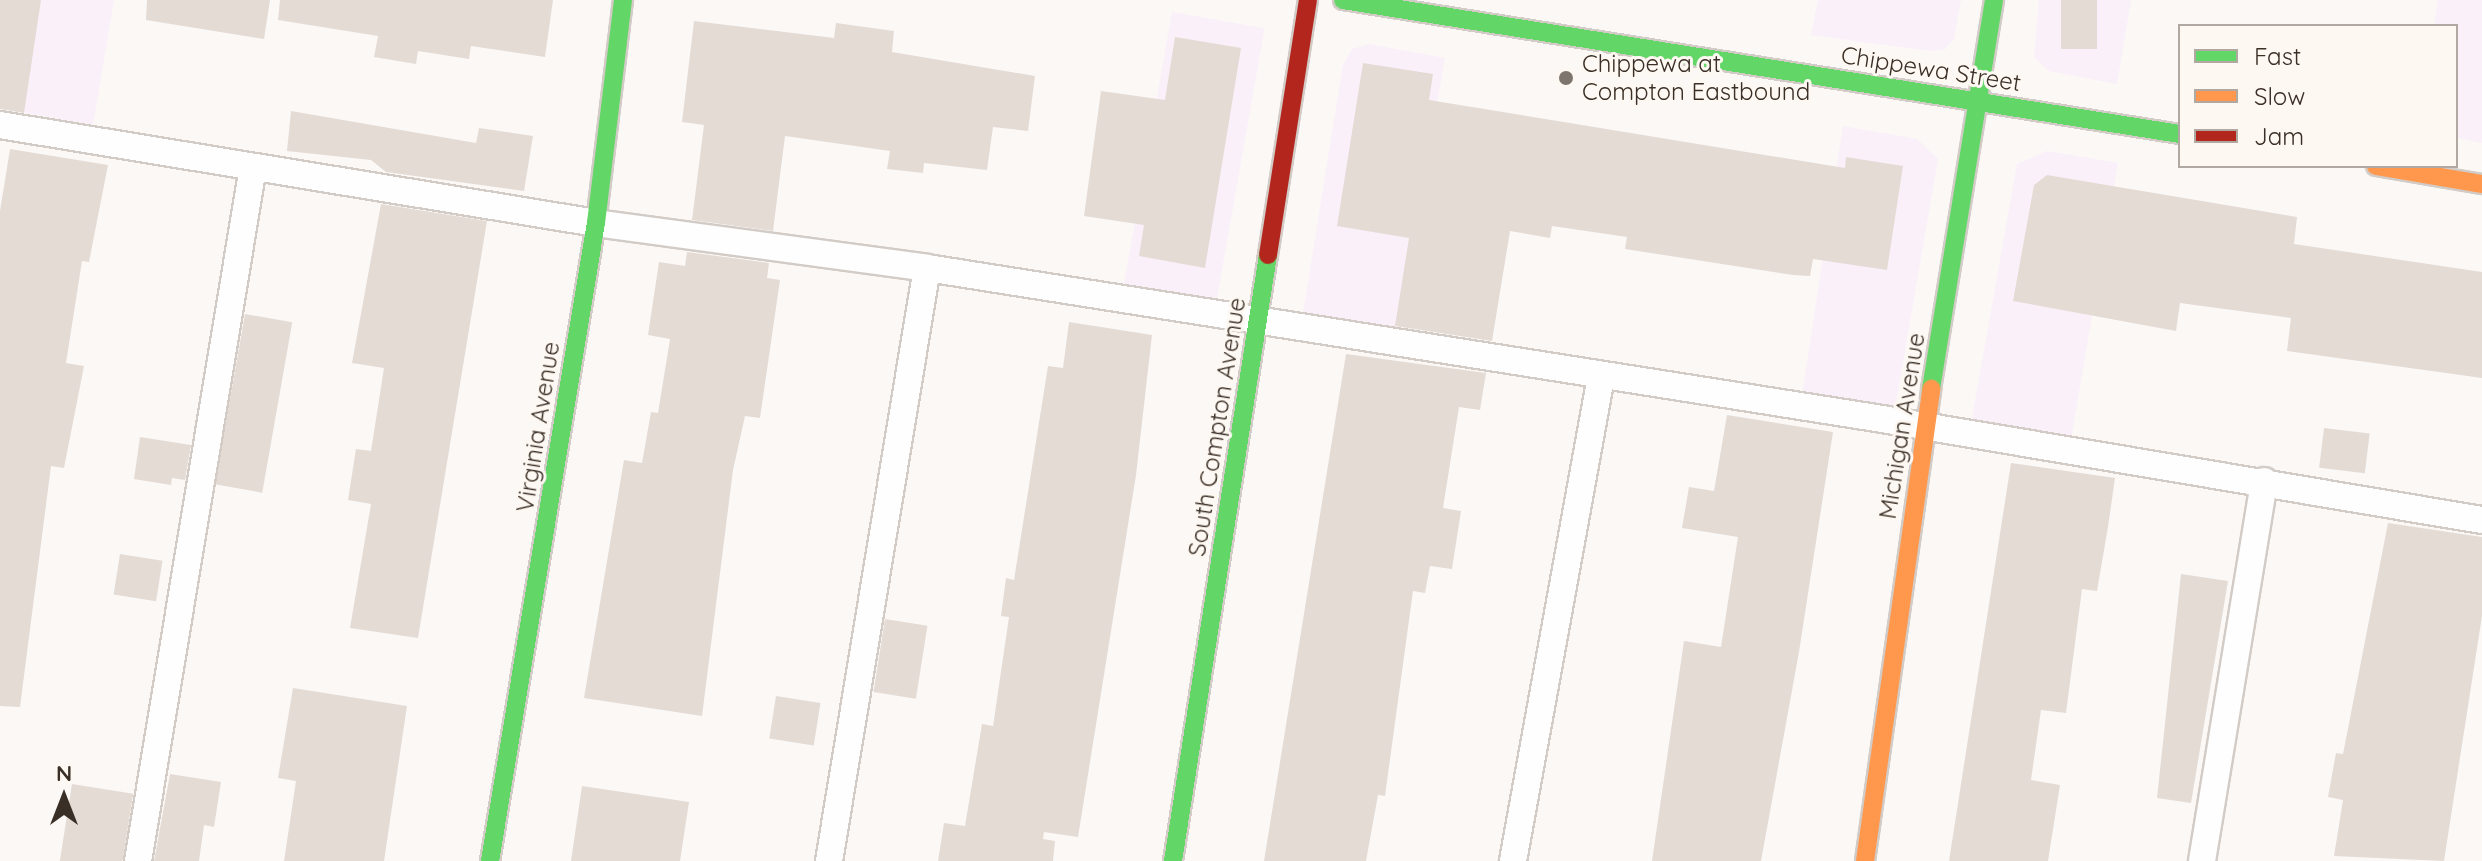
<!DOCTYPE html>
<style>
body{margin:0}
#map{position:relative;width:2482px;height:861px;overflow:hidden;background:#fbf8f6;font-family:Quicksand,sans-serif}
div>[style]{position:absolute}
.commercial>*{inset:0;background:#faf0f9;transform-origin:0 0}
.building>*{inset:0;background:#e4dbd5;transform-origin:0 0}
.roads{filter:drop-shadow(2px 0 #d2cbc6) drop-shadow(-2px 0 #d2cbc6) drop-shadow(0 2px #d2cbc6) drop-shadow(0 -2px #d2cbc6)}
.lane>*{height:26px;margin:-13px;padding:0 13px;transform-origin:13px;border-radius:13px;background:#fefefe}
.fast>*{height:18px;margin:-9px;padding:0 9px;transform-origin:9px;border-radius:9px;background:#63d668}
.slow>*{height:18px;margin:-9px;padding:0 9px;transform-origin:9px;border-radius:9px;background:#ff974d}
.jam>*{height:18px;margin:-9px;padding:0 9px;transform-origin:9px;border-radius:9px;background:#b3261e}
.dots>*{width:22px;height:22px;translate:-50% -50%;box-sizing:border-box;border:4px solid #fef8f3;border-radius:50%}
span{translate:-50% -50%;white-space:nowrap;text-align:center;line-height:1.15;-webkit-text-stroke:6px #fef8f3;paint-order:stroke}
.poi-label{font-size:24px;color:#3a2f26}
.left{translate:0 -50%;text-align:left}
.street-label{font-size:24px;color:#3a2f26}
.legend{position:absolute;left:2178px;top:24px;width:280px;height:144px;box-sizing:border-box;background:#fef8f3;border:2px solid #b0a8a1;margin:0;padding:10px 14px;list-style:none;font-size:24px;color:#3a2f26}
.legend li{display:flex;align-items:center;gap:16px;height:40px}
.legend b{width:40px;border:2px solid #b0a8a1}
.north{position:absolute;left:24px;top:757px;width:80px;height:80px;-webkit-text-stroke:6px #fef8f3;paint-order:stroke;rotate:0deg;font-size:22px;font-weight:700;line-height:32px;text-align:center;color:#3a2f26}
.north::after{content:'';display:block;margin:auto;width:28px;height:36px;background:#3a2f26;clip-path:polygon(50% 0,100% 100%,50% 72%,0 100%)}
</style>
<div id="map">
<div class="commercial">
<i style="clip-path:polygon(0 0,114px 0,93px 125px,0 108px)"></i>
<i style="clip-path:polygon(1818px 0,1961px 0,1954px 39px,1945px 49px,1930px 51px,1811px 35px)"></i>
<i style="clip-path:polygon(2039px 0,2131px 0,2117px 84px,2049px 71px,2034px 57px)"></i>
<i style="clip-path:polygon(2438px 0,2482px 0,2482px 143px,2456px 138px,2456px 26px,2434px 26px)"></i>
<i style="left:1172px;top:12px;width:94px;height:283px;rotate:10deg"></i>
<i style="clip-path:polygon(1369px 44px,1445px 58px,1397px 329px,1303px 313px,1343px 65px,1352px 49px)"></i>
<i style="clip-path:polygon(1843px 126px,1917px 139px,1938px 159px,1895px 409px,1802px 395px)"></i>
<i style="clip-path:polygon(2047px 151px,2118px 163px,2071px 439px,1971px 424px,2017px 164px)"></i>
</div>
<div class="building">
<i style="clip-path:polygon(0 0,41px 0,24px 113px,0 109px)"></i>
<i style="clip-path:polygon(147px 0,270px 0,264px 39px,146px 20px)"></i>
<i style="clip-path:polygon(280px 0,553px 0,545px 57px,471px 46px,469px 59px,418px 51px,416px 64px,374px 57px,378px 36px,278px 20px)"></i>
<i style="left:2061px;top:0;width:36px;height:49px"></i>
<i style="clip-path:polygon(694px 21px,834px 38px,836px 23px,894px 31px,892px 52px,1035px 76px,1028px 131px,993px 127px,987px 170px,924px 163px,923px 173px,887px 169px,890px 151px,785px 136px,773px 231px,692px 220px,704px 125px,682px 122px)"></i>
<i style="clip-path:polygon(1175px 37px,1241px 48px,1205px 268px,1139px 256px,1144px 225px,1084px 216px,1101px 91px,1165px 100px)"></i>
<i style="clip-path:polygon(1363px 63px,1433px 74px,1429px 100px,1845px 168px,1846px 157px,1903px 166px,1887px 270px,1813px 259px,1810px 276px,1793px 275px,1625px 249px,1627px 237px,1552px 226px,1550px 238px,1510px 231px,1492px 341px,1395px 326px,1409px 238px,1337px 226px)"></i>
<i style="clip-path:polygon(291px 111px,476px 143px,479px 128px,533px 136px,524px 191px,386px 172px,371px 160px,287px 151px)"></i>
<i style="clip-path:polygon(10px 149px,108px 165px,89px 262px,82px 261px,66px 363px,84px 366px,64px 468px,51px 466px,20px 707px,0 706px,0 211px)"></i>
<i style="clip-path:polygon(2047px 175px,2297px 217px,2294px 244px,2482px 272px,2482px 378px,2287px 351px,2291px 318px,2180px 303px,2176px 331px,2013px 301px,2034px 185px)"></i>
<i style="clip-path:polygon(381px 204px,487px 221px,418px 638px,350px 628px,371px 504px,348px 500px,356px 449px,371px 451px,384px 368px,352px 363px)"></i>
<i style="clip-path:polygon(687px 252px,769px 263px,767px 278px,780px 280px,760px 418px,745px 416px,733px 470px,702px 716px,584px 698px,624px 460px,642px 463px,651px 412px,658px 413px,670px 339px,648px 335px,659px 262px,685px 266px)"></i>
<i style="left:245px;top:314px;width:48px;height:173px;rotate:10deg"></i>
<i style="clip-path:polygon(1069px 322px,1152px 335px,1136px 475px,1078px 837px,1044px 832px,1043px 839px,1055px 841px,1053px 861px,938px 861px,944px 823px,965px 826px,982px 724px,993px 726px,1009px 617px,1001px 616px,1006px 578px,1014px 580px,1048px 366px,1063px 368px)"></i>
<i style="clip-path:polygon(1346px 354px,1486px 373px,1480px 410px,1459px 407px,1443px 508px,1461px 511px,1452px 569px,1430px 566px,1425px 593px,1413px 591px,1385px 796px,1378px 795px,1366px 861px,1264px 861px)"></i>
<i style="clip-path:polygon(1727px 415px,1833px 432px,1799px 652px,1761px 861px,1652px 861px,1684px 641px,1721px 647px,1738px 537px,1682px 528px,1689px 487px,1714px 491px)"></i>
<i style="left:2324px;top:428px;width:46px;height:40px;rotate:7deg"></i>
<i style="clip-path:polygon(140px 437px,191px 445px,185px 480px,172px 478px,171px 485px,134px 479px)"></i>
<i style="clip-path:polygon(2011px 463px,2115px 478px,2108px 527px,2097px 591px,2082px 589px,2066px 713px,2041px 710px,2031px 780px,2060px 785px,2048px 861px,1949px 861px)"></i>
<i style="clip-path:polygon(2388px 523px,2482px 537px,2482px 616px,2444px 861px,2334px 856px,2343px 800px,2328px 797px,2336px 753px,2343px 754px)"></i>
<i style="left:120px;top:554px;width:43px;height:41px;rotate:9deg"></i>
<i style="clip-path:polygon(2181px 574px,2228px 581px,2191px 803px,2157px 798px)"></i>
<i style="left:885px;top:619px;width:43px;height:74px;rotate:9deg"></i>
<i style="clip-path:polygon(293px 688px,407px 706px,384px 861px,284px 861px,296px 781px,278px 778px)"></i>
<i style="left:776px;top:696px;width:45px;height:43px;rotate:9deg"></i>
<i style="clip-path:polygon(170px 774px,221px 782px,214px 827px,204px 825px,199px 861px,154px 861px)"></i>
<i style="left:72px;top:784px;width:62px;height:78px;rotate:9deg"></i>
<i style="clip-path:polygon(582px 786px,689px 802px,680px 861px,571px 861px)"></i>
</div>
<div class="roads">
<div class="lane">
<i style="left:0;top:125px;width:604px;rotate:9.34deg"></i>
<i style="left:596px;top:223px;width:334px;rotate:7.7deg"></i>
<i style="left:927px;top:268px;width:967px;rotate:8.98deg"></i>
<i style="left:1882px;top:419px;width:608px;rotate:9.56deg"></i>
<i style="left:138px;top:861px;width:703px;rotate:-80.59deg"></i>
<i style="left:829px;top:861px;width:601px;rotate:-80.62deg"></i>
<i style="left:1513px;top:861px;width:494px;rotate:-79.7deg"></i>
<i style="left:2202px;top:861px;width:385px;rotate:-80.7deg"></i>
</div>
<div class="fast">
<i style="left:1343px;top:0;width:848px;rotate:9.1deg"></i>
<i style="left:1931px;top:389px;width:394px;rotate:-80.8deg"></i>
<i style="left:490px;top:861px;width:647px;rotate:-80.57deg"></i>
<i style="left:596px;top:223px;width:225px;rotate:-83.1deg"></i>
<i style="left:1173px;top:861px;width:613px;rotate:-81.09deg"></i>
</div>
<div class="slow">
<i style="left:2376px;top:166px;width:108px;rotate:9.6deg"></i>
<i style="left:1865px;top:861px;width:477px;rotate:-82deg"></i>
</div>
<div class="jam">
<i style="left:1268px;top:255px;width:258px;rotate:-81.1deg"></i>
</div>
</div>
<div class="dots">
<i style="left:1566px;top:78px;background:#7e756f"></i>
</div>
<div class="poi-label">
<span class="left" style="left:1582px;top:78px">Chippewa at<br>Compton Eastbound</span>
</div>
<div class="street-label">
<span style="left:1931px;top:69px;rotate:9deg">Chippewa Street</span>
<span style="left:1902px;top:426px;rotate:-81deg">Michigan Avenue</span>
<span style="left:538px;top:427px;rotate:-81deg">Virginia Avenue</span>
<span style="left:1217px;top:427px;rotate:-81deg">South Compton Avenue</span>
</div>
<ul class="legend">
<li><b style="height:10px;background:#63d668"></b>Fast</li>
<li><b style="height:10px;background:#ff974d"></b>Slow</li>
<li><b style="height:10px;background:#b3261e"></b>Jam</li>
</ul>
<div class="north">N</div>
</div>
